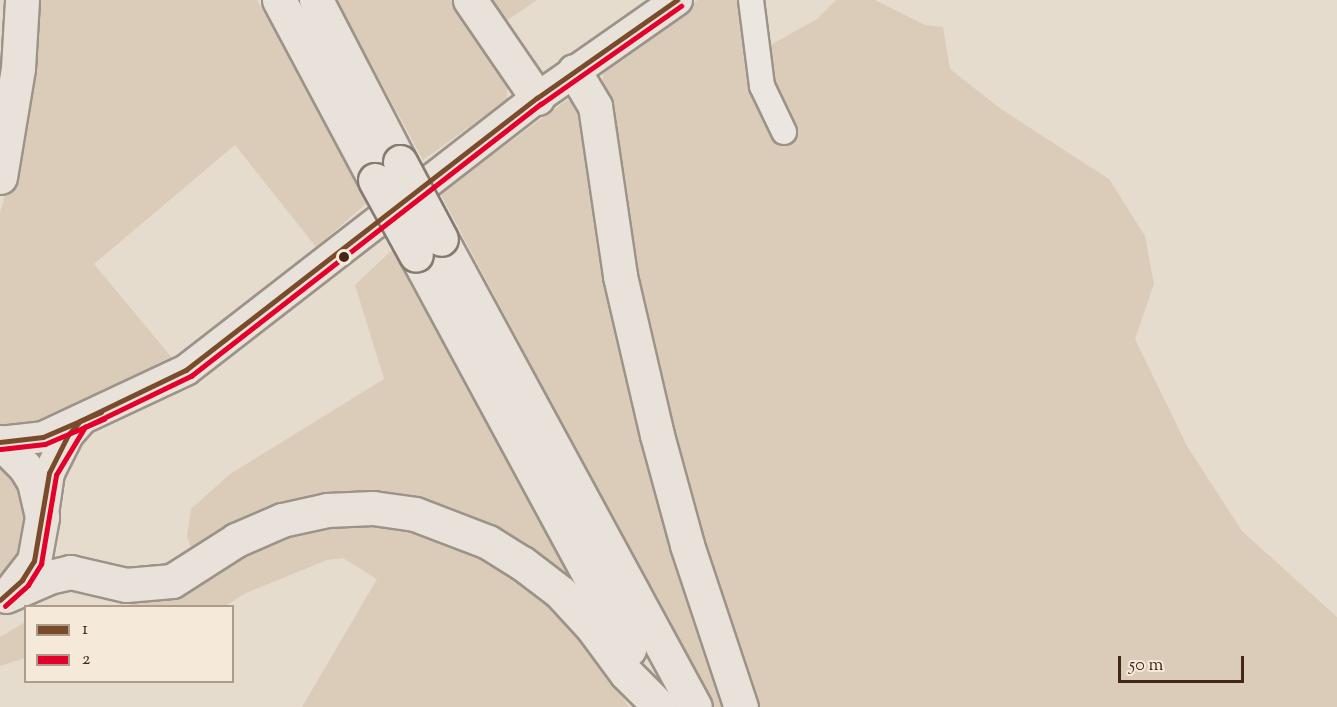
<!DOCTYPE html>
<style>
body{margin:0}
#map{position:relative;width:1337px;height:707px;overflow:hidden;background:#e5dcce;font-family:"Sorts Mill Goudy",serif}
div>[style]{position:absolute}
.green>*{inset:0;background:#dbccb9}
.roads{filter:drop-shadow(2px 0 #9c9389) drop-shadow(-2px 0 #9c9389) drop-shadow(0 2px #9c9389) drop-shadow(0 -2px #9c9389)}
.minor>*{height:24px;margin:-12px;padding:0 12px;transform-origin:12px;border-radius:12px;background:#ebe6df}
.major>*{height:30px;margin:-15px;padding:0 15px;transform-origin:15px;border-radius:15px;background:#e8e2da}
.highway>*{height:33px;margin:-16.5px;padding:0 16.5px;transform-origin:16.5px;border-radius:16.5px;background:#e8e2da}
.bridges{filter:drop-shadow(2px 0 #847b72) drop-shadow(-2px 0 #847b72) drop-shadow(0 2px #847b72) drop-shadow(0 -2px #847b72)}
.highway-bridge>*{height:33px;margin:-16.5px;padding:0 16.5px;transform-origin:16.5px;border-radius:16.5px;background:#e8e2da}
.bus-1>*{height:4.5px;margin:-2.25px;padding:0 2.25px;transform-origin:2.25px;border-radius:2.25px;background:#7a4b2a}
.bus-2>*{height:4.5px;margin:-2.25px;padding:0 2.25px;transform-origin:2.25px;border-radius:2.25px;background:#e4002b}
.dots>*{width:16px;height:16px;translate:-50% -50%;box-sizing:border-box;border:3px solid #f5ead9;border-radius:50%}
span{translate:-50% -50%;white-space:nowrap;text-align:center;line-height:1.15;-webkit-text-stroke:6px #f5ead9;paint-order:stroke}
.legend{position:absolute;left:24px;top:605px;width:210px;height:78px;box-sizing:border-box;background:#f5ead9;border:2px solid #ae9c8b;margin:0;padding:8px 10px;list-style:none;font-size:18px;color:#442617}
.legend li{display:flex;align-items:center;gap:12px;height:30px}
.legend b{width:30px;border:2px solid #ae9c8b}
.scale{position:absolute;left:1118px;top:656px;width:126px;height:27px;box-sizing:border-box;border:3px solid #442617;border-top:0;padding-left:8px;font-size:18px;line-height:21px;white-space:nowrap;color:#442617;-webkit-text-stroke:4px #f5ead9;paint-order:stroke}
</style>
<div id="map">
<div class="green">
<i style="clip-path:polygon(31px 0,257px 0,367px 203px,316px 247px,235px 145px,94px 264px,173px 359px,168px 365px,53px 422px,0 431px,0 213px,14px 162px)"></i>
<i style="clip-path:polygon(336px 0,460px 0,507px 74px,507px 100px,423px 160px)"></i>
<i style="clip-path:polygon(483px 0,537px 0,499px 26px)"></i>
<i style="clip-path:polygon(698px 0,751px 0,758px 52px,817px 19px,836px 0,875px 0,925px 25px,943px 27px,950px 69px,1001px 109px,1109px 179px,1145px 236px,1154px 284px,1135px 339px,1187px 446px,1242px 531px,1337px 617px,1337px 707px,752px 707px,658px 396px,602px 88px,604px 69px)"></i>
<i style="clip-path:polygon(567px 100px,580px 105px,735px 707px,713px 707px,440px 193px)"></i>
<i style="clip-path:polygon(392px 250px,497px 443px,509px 452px,587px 595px,399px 505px,193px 554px,187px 536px,191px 509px,230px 474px,384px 379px,355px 285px)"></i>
<i style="clip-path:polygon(0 456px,30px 507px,22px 558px,0 584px)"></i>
<i style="clip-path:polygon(378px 521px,444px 534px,538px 589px,582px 636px,629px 707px,302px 707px,377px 579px,343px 558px,327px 560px,246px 593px,225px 606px,53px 606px,129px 605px,190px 583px,261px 542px,345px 522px)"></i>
<i style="clip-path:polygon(25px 622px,25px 658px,0 666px,0 637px)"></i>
</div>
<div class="roads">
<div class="minor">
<i style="left:751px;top:0;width:87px;rotate:82.7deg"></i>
<i style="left:762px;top:86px;width:51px;rotate:64.4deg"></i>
</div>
<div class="major">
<i style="left:0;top:442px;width:43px;rotate:-6.6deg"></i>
<i style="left:43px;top:437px;width:158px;rotate:-25.1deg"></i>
<i style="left:186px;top:370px;width:444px;rotate:-37.8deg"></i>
<i style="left:537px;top:98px;width:171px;rotate:-35deg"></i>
<i style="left:43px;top:514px;width:41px;rotate:-81.7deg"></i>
<i style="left:49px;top:473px;width:42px;rotate:-63.4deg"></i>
<i style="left:68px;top:435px;width:18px;rotate:-49deg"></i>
</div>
<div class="highway">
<i style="left:279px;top:0;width:204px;rotate:61.9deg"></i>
<i style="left:316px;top:0;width:182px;rotate:62.6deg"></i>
<i style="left:470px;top:0;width:119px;rotate:55.6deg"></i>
<i style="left:574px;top:71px;width:41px;rotate:59deg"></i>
<i style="left:595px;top:106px;width:172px;rotate:81.6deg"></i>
<i style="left:620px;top:276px;width:163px;rotate:76.9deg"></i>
<i style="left:657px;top:435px;width:114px;rotate:74.7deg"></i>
<i style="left:687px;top:545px;width:171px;rotate:71.6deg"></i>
<i style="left:0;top:177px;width:110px;rotate:-80.6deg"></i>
<i style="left:18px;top:68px;width:68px;rotate:-86.6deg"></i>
<i style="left:441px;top:239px;width:532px;rotate:61.51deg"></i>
<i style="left:416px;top:255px;width:448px;rotate:61.6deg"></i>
<i style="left:0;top:442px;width:35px;rotate:45deg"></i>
<i style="left:25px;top:467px;width:17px;rotate:59deg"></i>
<i style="left:34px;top:482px;width:36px;rotate:77deg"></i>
<i style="left:42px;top:517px;width:45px;rotate:100.3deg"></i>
<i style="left:34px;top:561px;width:41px;rotate:128deg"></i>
<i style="left:6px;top:596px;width:47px;rotate:-23.8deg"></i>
<i style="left:49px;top:577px;width:22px;rotate:-13deg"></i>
<i style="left:70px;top:572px;width:57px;rotate:13.1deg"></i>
<i style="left:126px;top:585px;width:46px;rotate:-5deg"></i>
<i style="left:172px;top:581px;width:76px;rotate:-32.6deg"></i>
<i style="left:236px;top:540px;width:50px;rotate:-23.5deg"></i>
<i style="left:282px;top:520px;width:46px;rotate:-12.5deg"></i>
<i style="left:327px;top:510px;width:46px;rotate:-2.5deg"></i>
<i style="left:373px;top:508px;width:42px;rotate:8.1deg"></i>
<i style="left:415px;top:514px;width:78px;rotate:21deg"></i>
<i style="left:488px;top:542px;width:40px;rotate:32deg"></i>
<i style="left:522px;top:563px;width:48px;rotate:37.3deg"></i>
<i style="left:560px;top:592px;width:47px;rotate:47.6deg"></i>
<i style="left:592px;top:627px;width:57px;rotate:53.5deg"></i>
<i style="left:626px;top:673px;width:48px;rotate:45deg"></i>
</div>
</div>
<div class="bridges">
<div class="highway-bridge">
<i style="left:400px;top:162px;width:87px;rotate:62deg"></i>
<i style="left:375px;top:180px;width:85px;rotate:61.3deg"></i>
</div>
</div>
<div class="bus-1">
<i style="left:0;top:442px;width:43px;rotate:-6.6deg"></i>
<i style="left:43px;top:437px;width:63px;rotate:-23.3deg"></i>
<i style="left:0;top:600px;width:30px;rotate:-42deg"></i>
<i style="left:22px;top:580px;width:22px;rotate:-58deg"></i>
<i style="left:34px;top:561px;width:89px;rotate:-80.3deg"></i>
<i style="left:49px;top:473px;width:42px;rotate:-63.4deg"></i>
<i style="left:68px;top:435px;width:18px;rotate:-49deg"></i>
<i style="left:80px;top:421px;width:118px;rotate:-25.7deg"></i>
<i style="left:186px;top:370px;width:444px;rotate:-37.8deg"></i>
<i style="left:537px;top:98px;width:171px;rotate:-35deg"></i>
</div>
<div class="bus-2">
<i style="left:1px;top:449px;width:44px;rotate:-6.5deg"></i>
<i style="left:45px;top:444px;width:64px;rotate:-23deg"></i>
<i style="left:5px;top:606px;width:31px;rotate:-42deg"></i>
<i style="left:28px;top:585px;width:25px;rotate:-58deg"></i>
<i style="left:41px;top:564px;width:90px;rotate:-80.4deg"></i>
<i style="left:56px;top:475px;width:56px;rotate:-58.9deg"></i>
<i style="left:85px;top:427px;width:118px;rotate:-25.7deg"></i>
<i style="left:191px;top:376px;width:443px;rotate:-37.9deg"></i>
<i style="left:541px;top:104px;width:171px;rotate:-35deg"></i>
</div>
<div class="dots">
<i style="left:344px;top:257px;background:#442617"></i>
</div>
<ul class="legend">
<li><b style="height:8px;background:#7a4b2a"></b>1</li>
<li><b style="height:8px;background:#e4002b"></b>2</li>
</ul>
<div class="scale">50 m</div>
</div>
